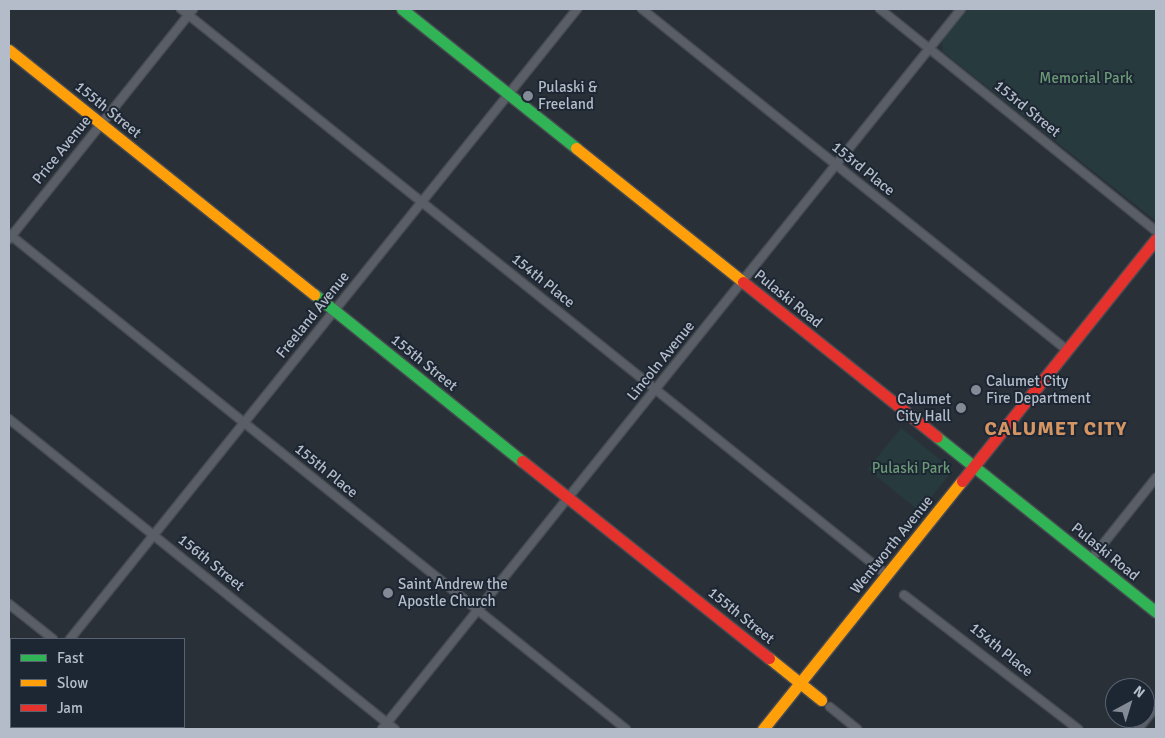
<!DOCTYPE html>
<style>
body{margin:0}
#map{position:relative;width:1165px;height:738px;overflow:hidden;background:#2a3038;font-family:Signika,sans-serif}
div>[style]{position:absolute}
.green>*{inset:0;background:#273a3e;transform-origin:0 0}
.roads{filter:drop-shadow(1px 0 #484c53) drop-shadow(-1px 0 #484c53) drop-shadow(0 1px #484c53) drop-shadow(0 -1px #484c53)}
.street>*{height:8px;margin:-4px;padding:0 4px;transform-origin:4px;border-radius:4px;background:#5a5e66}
.fast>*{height:11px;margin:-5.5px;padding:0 5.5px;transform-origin:5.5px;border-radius:5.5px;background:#30b455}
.slow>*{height:11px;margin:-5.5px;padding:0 5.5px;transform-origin:5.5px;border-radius:5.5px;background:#ff9f0a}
.jam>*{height:11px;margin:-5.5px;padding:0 5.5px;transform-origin:5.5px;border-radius:5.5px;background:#e5322d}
.dots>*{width:14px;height:14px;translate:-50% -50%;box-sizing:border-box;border:2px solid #1d2633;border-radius:50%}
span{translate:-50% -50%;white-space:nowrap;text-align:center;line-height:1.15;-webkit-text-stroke:4px #1d2633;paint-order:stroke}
.park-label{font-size:15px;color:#6b9a76}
.poi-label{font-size:15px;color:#b4bcc9}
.left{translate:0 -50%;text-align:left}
.right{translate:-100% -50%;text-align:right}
.street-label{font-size:15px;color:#b4bcc9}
.district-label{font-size:20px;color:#d59563;font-weight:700;letter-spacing:1px}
.frame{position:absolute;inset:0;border:10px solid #b4bcc9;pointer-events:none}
.legend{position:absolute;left:10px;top:638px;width:175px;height:90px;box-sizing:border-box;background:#1d2633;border:1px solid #59626f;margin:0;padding:6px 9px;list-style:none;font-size:15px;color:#b4bcc9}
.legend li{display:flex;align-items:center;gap:10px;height:25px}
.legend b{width:25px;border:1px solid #59626f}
.north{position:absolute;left:1105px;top:678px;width:50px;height:50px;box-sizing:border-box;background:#1d2633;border:1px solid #59626f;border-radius:50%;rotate:39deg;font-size:14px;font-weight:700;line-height:20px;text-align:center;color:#b4bcc9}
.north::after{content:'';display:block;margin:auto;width:18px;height:22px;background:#848b96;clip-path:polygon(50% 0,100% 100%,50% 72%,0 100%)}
</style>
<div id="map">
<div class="green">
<i style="clip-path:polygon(966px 9px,1156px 9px,1156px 221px,943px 52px,942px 39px)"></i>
<i style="left:901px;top:428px;width:67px;height:53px;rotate:39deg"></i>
</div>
<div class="roads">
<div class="street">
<i style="left:181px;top:9px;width:905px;rotate:38.72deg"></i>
<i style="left:642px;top:9px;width:545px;rotate:38.74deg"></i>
<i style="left:880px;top:9px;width:354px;rotate:38.8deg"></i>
<i style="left:9px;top:234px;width:791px;rotate:38.74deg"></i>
<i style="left:9px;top:239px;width:295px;rotate:-51.3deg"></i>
<i style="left:9px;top:419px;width:495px;rotate:38.8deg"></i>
<i style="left:1091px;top:559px;width:104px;rotate:-51.3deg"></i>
<i style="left:904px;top:595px;width:220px;rotate:37.6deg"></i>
<i style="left:9px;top:604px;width:56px;rotate:38.5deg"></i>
<i style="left:70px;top:639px;width:809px;rotate:-51.17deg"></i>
<i style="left:830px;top:707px;width:35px;rotate:39deg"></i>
<i style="left:9px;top:716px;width:4px;rotate:-56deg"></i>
<i style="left:162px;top:727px;width:4px;rotate:34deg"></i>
<i style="left:382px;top:729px;width:924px;rotate:-51.19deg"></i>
<i style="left:1138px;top:729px;width:28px;rotate:-51deg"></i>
</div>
<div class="fast">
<i style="left:402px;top:9px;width:223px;rotate:38.6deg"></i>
<i style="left:314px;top:294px;width:267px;rotate:38.8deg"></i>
<i style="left:937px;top:437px;width:280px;rotate:38.6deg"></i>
</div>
<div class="slow">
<i style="left:9px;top:50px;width:391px;rotate:38.7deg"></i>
<i style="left:576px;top:148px;width:214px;rotate:38.7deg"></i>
<i style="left:769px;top:658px;width:67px;rotate:38.9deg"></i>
<i style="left:763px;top:729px;width:318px;rotate:-51.3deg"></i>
</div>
<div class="jam">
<i style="left:743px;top:282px;width:248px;rotate:38.6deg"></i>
<i style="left:522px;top:461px;width:316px;rotate:38.6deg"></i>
<i style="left:962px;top:481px;width:310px;rotate:-51.3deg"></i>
</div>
</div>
<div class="dots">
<i style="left:528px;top:96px;background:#848b96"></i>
<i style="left:976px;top:390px;background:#848b96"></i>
<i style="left:961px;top:408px;background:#848b96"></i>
<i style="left:388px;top:593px;background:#848b96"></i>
</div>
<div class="park-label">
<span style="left:1086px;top:79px">Memorial Park</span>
<span style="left:911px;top:469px">Pulaski Park</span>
</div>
<div class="poi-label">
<span class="left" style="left:538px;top:96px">Pulaski &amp;<br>Freeland</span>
<span class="left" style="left:986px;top:390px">Calumet City<br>Fire Department</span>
<span class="right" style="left:951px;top:408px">Calumet<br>City Hall</span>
<span class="left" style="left:398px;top:593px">Saint Andrew the<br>Apostle Church</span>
</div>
<div class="street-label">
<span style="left:1027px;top:109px;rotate:39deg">153rd Street</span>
<span style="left:108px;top:110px;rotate:39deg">155th Street</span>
<span style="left:62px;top:150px;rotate:-51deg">Price Avenue</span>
<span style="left:863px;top:169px;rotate:39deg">153rd Place</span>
<span style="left:543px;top:281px;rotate:39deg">154th Place</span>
<span style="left:788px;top:299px;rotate:39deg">Pulaski Road</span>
<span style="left:313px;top:315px;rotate:-51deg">Freeland Avenue</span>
<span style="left:661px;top:361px;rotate:-51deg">Lincoln Avenue</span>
<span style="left:424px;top:363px;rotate:39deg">155th Street</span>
<span style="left:326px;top:471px;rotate:39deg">155th Place</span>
<span style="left:892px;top:545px;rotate:-51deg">Wentworth Avenue</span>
<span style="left:1105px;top:552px;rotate:39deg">Pulaski Road</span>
<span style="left:211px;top:563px;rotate:39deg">156th Street</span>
<span style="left:741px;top:616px;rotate:39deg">155th Street</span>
<span style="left:1001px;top:650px;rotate:39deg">154th Place</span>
</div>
<div class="district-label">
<span style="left:1056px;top:428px">CALUMET CITY</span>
</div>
<div class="frame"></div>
<ul class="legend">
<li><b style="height:6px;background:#30b455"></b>Fast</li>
<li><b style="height:6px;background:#ff9f0a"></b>Slow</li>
<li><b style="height:6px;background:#e5322d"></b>Jam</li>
</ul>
<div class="north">N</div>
</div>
